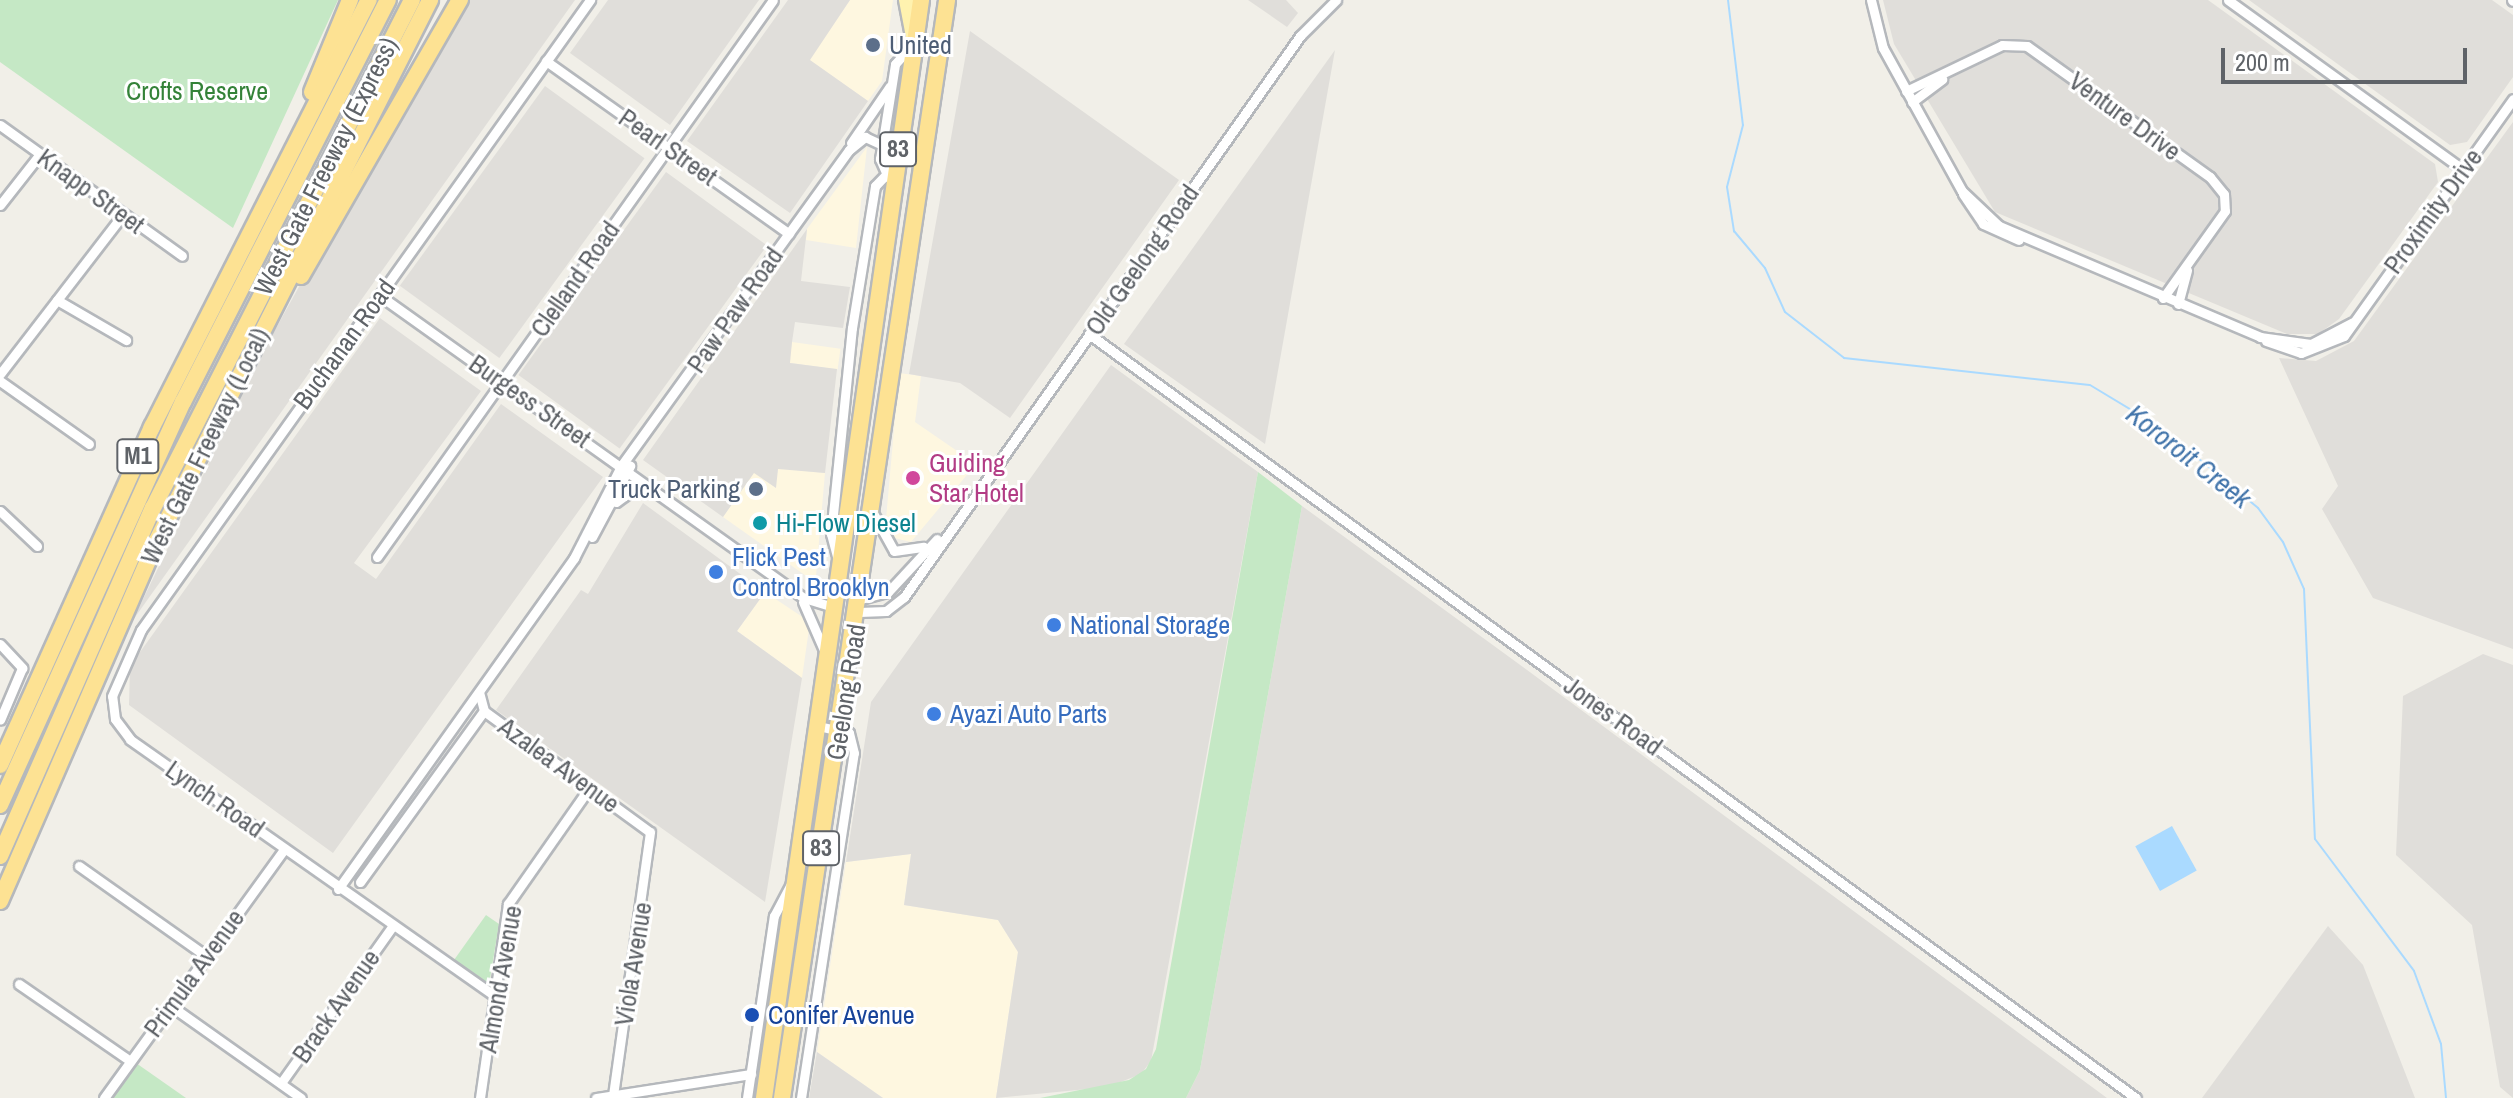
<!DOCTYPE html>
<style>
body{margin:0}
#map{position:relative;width:2513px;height:1098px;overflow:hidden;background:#f1efe8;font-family:"Archivo Narrow",sans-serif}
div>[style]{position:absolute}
.commercial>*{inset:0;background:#fef7e0;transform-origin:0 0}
.industrial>*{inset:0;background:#e0deda;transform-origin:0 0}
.green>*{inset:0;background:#c5e8c5}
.water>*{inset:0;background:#aadaff;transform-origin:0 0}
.stream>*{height:2px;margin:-1px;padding:0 1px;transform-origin:1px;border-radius:1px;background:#aadaff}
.roads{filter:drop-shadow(2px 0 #b5b8bc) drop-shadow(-2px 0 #b5b8bc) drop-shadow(0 2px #b5b8bc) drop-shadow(0 -2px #b5b8bc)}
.street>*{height:9px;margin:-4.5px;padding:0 4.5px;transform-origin:4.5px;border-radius:4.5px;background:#fff}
.primary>*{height:14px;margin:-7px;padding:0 7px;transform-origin:7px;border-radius:7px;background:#fff2af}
.highway>*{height:16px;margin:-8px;padding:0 8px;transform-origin:8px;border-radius:8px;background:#fde293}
.dots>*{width:22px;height:22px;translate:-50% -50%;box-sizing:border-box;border:4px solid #fff;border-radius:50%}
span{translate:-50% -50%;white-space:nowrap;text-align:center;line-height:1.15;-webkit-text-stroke:6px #fff;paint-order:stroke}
.shield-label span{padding:2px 6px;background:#fff;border:2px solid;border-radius:6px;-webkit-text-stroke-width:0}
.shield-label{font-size:24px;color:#5f6368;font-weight:700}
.service-label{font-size:26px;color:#4e5e75}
.left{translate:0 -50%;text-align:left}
.right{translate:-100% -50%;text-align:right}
.park-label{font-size:26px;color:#348238}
.street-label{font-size:26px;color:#5f6368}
.hotel-label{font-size:26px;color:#b23c85}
.culture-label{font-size:26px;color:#0d838f}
.shop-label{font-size:26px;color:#366cbe}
.transit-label{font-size:26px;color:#164399}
.water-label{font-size:28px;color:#4174aa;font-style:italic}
.scale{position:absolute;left:2221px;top:48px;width:246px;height:36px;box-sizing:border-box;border:4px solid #5f6368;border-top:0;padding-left:10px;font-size:24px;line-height:28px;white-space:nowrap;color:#5f6368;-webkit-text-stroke:6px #fff;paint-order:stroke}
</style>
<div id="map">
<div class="commercial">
<i style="clip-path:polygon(850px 0,893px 0,882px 81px,868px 101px,809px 60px)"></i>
<i style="clip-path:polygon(867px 147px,856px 248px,806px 240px,807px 229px)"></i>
<i style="left:792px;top:342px;width:49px;height:21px;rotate:8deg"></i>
<i style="clip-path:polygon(899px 373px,921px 376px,915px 422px,976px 464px,911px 542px,890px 537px,886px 519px)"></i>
<i style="clip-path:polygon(778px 468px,825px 473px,816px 576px,809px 578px,723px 517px,754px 472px,775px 487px)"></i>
<i style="clip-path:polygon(765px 592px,810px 622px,802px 678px,737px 631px)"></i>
<i style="clip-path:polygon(911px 854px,904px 905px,998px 920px,1018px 952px,996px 1098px,883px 1098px,817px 1052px,846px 862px)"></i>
</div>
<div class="industrial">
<i style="clip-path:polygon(458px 0,575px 0,133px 620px,260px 357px)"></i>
<i style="clip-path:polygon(608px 0,759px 0,670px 125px,570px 53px)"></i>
<i style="clip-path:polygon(788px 0,850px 0,810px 60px,868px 101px,790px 213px,687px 141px)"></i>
<i style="clip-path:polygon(1248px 0,1286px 0,1298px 13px,1287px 27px)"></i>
<i style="clip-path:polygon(1883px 0,2208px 0,2435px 164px,2438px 182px,2339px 319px,2318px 334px,2287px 334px,1995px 212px,1894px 44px)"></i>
<i style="clip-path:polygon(2249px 0,2492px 0,2513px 15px,2513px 77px,2467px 142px,2450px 145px)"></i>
<i style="clip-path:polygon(970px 31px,1179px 180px,1010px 418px,960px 383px,909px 374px)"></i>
<i style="clip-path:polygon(1335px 50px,1265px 444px,1124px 344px)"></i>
<i style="left:545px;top:86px;width:123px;height:247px;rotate:36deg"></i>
<i style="clip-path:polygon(2513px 122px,2513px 649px,2373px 598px,2322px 509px,2338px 486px,2279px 358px,2316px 361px,2354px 341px)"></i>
<i style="left:666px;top:172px;width:125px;height:251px;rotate:36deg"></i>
<i style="clip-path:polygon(807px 229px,801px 281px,850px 287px,843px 328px,795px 322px,792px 342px,790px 363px,837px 369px,825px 473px,778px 469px,776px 488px,754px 473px,723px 517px,643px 460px)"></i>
<i style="clip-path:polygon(380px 318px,481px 391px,354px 563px,376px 579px,501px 404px,603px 477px,333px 853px,129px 705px,130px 666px)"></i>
<i style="clip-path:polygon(1111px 365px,1258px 472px,1151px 1061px,1141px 1074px,1108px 1087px,996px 1098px,1018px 952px,998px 920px,904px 905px,911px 854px,846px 862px,871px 702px)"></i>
<i style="clip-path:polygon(643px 503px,765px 592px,737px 631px,802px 678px,765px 902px,496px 710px,581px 590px,588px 594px)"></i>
<i style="clip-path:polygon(1302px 506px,1512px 659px,2107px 1098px,1186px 1098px,1200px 1070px)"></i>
<i style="clip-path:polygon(2483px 654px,2513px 665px,2513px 1098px,2500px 1087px,2472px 925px,2396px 855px,2403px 696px)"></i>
<i style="clip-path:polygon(2328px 926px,2363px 965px,2415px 1098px,2202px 1098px)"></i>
<i style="clip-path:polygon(817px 1052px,883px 1098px,809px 1098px)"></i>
</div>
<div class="green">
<i style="clip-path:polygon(0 0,338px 0,233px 228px,0 62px)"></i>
<i style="clip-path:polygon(1258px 472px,1302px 506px,1200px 1070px,1186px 1098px,1040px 1098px,1129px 1080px,1146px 1069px,1156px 1049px)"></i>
<i style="clip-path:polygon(486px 915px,499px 924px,489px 985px,454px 960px)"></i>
<i style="clip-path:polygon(136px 1063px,186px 1098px,111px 1098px)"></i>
</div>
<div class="water">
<i style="left:2172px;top:826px;width:51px;height:42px;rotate:61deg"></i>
</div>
<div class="stream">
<i style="left:1728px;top:0;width:126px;rotate:83.2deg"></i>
<i style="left:1743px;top:125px;width:64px;rotate:104.5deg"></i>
<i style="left:1727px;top:187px;width:45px;rotate:81deg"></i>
<i style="left:1734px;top:231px;width:48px;rotate:50deg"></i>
<i style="left:1765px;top:268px;width:48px;rotate:65.6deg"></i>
<i style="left:1785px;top:312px;width:75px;rotate:37.9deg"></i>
<i style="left:1844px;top:358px;width:247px;rotate:6.3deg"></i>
<i style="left:2090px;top:385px;width:85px;rotate:31.1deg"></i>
<i style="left:2163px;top:429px;width:124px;rotate:39.7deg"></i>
<i style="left:2258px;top:508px;width:42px;rotate:53.7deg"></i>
<i style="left:2283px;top:542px;width:51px;rotate:65.9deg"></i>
<i style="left:2304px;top:589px;width:250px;rotate:87.5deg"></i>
<i style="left:2315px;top:839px;width:165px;rotate:53.1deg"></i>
<i style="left:2414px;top:971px;width:78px;rotate:69.7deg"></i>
<i style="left:2441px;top:1044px;width:54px;rotate:84.7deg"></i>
</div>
<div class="roads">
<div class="street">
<i style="left:1871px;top:0;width:49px;rotate:76deg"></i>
<i style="left:1883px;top:48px;width:163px;rotate:61.1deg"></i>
<i style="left:1962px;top:191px;width:51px;rotate:43.4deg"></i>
<i style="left:1999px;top:226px;width:284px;rotate:23deg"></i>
<i style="left:2260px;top:337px;width:51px;rotate:7.8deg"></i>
<i style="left:2311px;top:344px;width:47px;rotate:-27.6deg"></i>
<i style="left:2228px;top:0;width:289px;rotate:35.8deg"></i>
<i style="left:2512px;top:0;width:1px;rotate:45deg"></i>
<i style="left:546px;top:61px;width:298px;rotate:35.4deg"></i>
<i style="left:1906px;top:91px;width:106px;rotate:-25.6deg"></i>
<i style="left:2002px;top:45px;width:25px;rotate:2deg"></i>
<i style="left:2027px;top:46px;width:225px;rotate:35.6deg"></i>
<i style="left:2210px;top:177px;width:22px;rotate:51deg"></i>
<i style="left:2224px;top:194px;width:17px;rotate:87deg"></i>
<i style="left:2225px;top:211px;width:107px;rotate:125.5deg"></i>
<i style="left:1912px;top:102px;width:38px;rotate:-37deg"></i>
<i style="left:0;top:125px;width:224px;rotate:35.7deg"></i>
<i style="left:851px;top:143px;width:69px;rotate:-55.6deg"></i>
<i style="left:888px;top:177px;width:20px;rotate:-114deg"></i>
<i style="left:880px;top:159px;width:96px;rotate:-81deg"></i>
<i style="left:895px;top:64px;width:28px;rotate:-48deg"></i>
<i style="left:1963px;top:194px;width:36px;rotate:56deg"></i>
<i style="left:1983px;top:224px;width:39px;rotate:24deg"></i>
<i style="left:0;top:205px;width:65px;rotate:-51.9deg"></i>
<i style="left:379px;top:295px;width:522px;rotate:35.49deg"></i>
<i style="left:804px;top:598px;width:34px;rotate:17deg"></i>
<i style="left:57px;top:300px;width:80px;rotate:30.1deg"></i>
<i style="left:2178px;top:304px;width:35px;rotate:-75deg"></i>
<i style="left:1089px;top:334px;width:1296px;rotate:36.12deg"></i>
<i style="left:2266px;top:341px;width:37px;rotate:19deg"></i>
<i style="left:2301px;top:353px;width:46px;rotate:-21.6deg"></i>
<i style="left:2344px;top:336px;width:291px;rotate:-54.5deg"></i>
<i style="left:0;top:374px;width:202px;rotate:-52.4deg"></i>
<i style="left:0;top:381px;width:109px;rotate:35.3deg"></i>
<i style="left:616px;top:502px;width:22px;rotate:-36deg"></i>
<i style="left:634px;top:489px;width:18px;rotate:3deg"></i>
<i style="left:0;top:511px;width:51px;rotate:43.4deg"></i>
<i style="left:873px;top:513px;width:43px;rotate:61.1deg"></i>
<i style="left:894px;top:551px;width:30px;rotate:-8deg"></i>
<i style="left:592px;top:537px;width:81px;rotate:-61.8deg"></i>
<i style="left:377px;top:557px;width:683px;rotate:-54.59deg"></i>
<i style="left:838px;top:560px;width:27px;rotate:-105deg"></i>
<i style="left:831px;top:534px;width:207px;rotate:-84.2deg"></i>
<i style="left:852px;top:328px;width:144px;rotate:-80.8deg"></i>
<i style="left:875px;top:186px;width:30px;rotate:-46deg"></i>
<i style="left:861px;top:599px;width:28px;rotate:-15deg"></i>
<i style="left:888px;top:592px;width:72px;rotate:-47.2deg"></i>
<i style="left:803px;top:602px;width:52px;rotate:66.4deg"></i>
<i style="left:859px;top:612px;width:27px;rotate:-2deg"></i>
<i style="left:886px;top:611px;width:23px;rotate:-38deg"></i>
<i style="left:904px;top:597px;width:687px;rotate:-54.78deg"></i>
<i style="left:1300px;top:36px;width:51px;rotate:-45deg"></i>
<i style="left:0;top:644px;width:33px;rotate:47deg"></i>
<i style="left:22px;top:668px;width:56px;rotate:112.9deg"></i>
<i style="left:479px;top:692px;width:20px;rotate:75deg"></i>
<i style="left:484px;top:711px;width:205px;rotate:36.1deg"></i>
<i style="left:650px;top:832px;width:267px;rotate:98deg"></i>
<i style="left:79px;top:866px;width:156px;rotate:35.3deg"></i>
<i style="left:360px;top:882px;width:211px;rotate:-54.1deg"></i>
<i style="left:338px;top:889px;width:407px;rotate:-54.5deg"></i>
<i style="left:574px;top:558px;width:103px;rotate:-62.9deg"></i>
<i style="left:621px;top:466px;width:390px;rotate:-54.2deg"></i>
<i style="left:849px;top:150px;width:21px;rotate:-39deg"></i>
<i style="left:865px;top:137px;width:19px;rotate:25deg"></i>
<i style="left:19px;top:984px;width:135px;rotate:34.7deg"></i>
<i style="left:495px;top:996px;width:446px;rotate:-144.9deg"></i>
<i style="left:130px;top:739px;width:25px;rotate:-127deg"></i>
<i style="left:115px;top:719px;width:23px;rotate:-97deg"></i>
<i style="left:112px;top:696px;width:72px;rotate:-66.3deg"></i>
<i style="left:141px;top:630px;width:774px;rotate:-54.52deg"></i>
<i style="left:171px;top:1006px;width:159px;rotate:35.3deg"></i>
<i style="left:281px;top:1083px;width:190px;rotate:-54.6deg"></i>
<i style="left:104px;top:1098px;width:307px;rotate:-54.1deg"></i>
<i style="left:480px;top:1098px;width:196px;rotate:-81.8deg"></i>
<i style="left:508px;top:904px;width:143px;rotate:-55deg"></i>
<i style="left:596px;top:1098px;width:157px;rotate:-8.8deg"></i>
<i style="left:747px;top:1098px;width:184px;rotate:-81.6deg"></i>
<i style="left:774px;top:916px;width:36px;rotate:-62deg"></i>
<i style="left:801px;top:1098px;width:349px;rotate:-81.3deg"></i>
<i style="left:854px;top:753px;width:21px;rotate:-104deg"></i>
<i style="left:849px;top:733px;width:31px;rotate:-167deg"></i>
</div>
<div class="primary">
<i style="left:906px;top:0;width:43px;rotate:79.2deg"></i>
</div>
<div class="highway">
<i style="left:312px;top:92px;width:100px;rotate:-67.6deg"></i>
<i style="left:301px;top:276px;width:319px;rotate:-60.1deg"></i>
<i style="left:0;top:765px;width:371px;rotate:-65.8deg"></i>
<i style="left:152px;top:427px;width:479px;rotate:-63.1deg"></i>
<i style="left:0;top:805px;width:443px;rotate:-65.6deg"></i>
<i style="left:183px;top:402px;width:451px;rotate:-63deg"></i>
<i style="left:0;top:856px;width:380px;rotate:-66.3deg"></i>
<i style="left:153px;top:508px;width:570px;rotate:-62.99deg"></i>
<i style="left:0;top:901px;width:387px;rotate:-66.5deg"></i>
<i style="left:154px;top:546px;width:612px;rotate:-63.18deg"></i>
<i style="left:764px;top:1098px;width:1109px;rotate:-81.86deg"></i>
<i style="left:782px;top:1098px;width:1110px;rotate:-81.45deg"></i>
</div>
</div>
<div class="dots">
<i style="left:873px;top:45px;background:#5c6f8a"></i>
<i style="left:913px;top:478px;background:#d1479c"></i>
<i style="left:756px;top:489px;background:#5c6f8a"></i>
<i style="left:760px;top:523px;background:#0f9aa8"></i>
<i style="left:716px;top:572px;background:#3f7fe0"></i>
<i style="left:1054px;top:625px;background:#3f7fe0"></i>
<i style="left:934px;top:714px;background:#3f7fe0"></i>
<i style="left:752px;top:1015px;background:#1a4fb4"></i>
</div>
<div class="shield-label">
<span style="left:898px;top:149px">83</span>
<span style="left:138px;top:456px">M1</span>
<span style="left:821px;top:848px">83</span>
</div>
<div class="service-label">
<span class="left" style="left:889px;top:45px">United</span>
<span class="right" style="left:740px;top:489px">Truck Parking</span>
</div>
<div class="park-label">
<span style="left:197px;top:91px">Crofts Reserve</span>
</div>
<div class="street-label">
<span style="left:2125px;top:116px;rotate:36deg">Venture Drive</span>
<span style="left:668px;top:147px;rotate:35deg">Pearl Street</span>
<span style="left:326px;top:166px;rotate:-63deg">West Gate Freeway (Express)</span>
<span style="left:91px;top:191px;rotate:36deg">Knapp Street</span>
<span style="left:2433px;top:211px;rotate:-54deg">Proximity Drive</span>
<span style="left:1142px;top:260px;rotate:-55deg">Old Geelong Road</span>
<span style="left:575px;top:279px;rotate:-55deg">Clelland Road</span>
<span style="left:735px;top:310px;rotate:-55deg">Paw Paw Road</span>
<span style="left:344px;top:344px;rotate:-54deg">Buchanan Road</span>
<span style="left:530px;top:401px;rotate:35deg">Burgess Street</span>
<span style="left:205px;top:446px;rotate:-64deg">West Gate Freeway (Local)</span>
<span style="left:846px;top:692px;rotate:-81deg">Geelong Road</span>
<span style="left:1613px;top:716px;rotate:36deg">Jones Road</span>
<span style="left:559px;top:765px;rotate:36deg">Azalea Avenue</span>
<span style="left:215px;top:799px;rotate:35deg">Lynch Road</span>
<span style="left:633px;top:964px;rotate:-81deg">Viola Avenue</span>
<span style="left:194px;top:973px;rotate:-54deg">Primula Avenue</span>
<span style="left:500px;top:979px;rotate:-80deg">Almond Avenue</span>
<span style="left:336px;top:1006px;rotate:-55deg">Brack Avenue</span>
</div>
<div class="hotel-label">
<span class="left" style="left:929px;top:478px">Guiding<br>Star Hotel</span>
</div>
<div class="culture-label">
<span class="left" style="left:776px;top:523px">Hi-Flow Diesel</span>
</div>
<div class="shop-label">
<span class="left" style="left:732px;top:572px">Flick Pest<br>Control Brooklyn</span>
<span class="left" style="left:1070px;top:625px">National Storage</span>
<span class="left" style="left:950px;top:714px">Ayazi Auto Parts</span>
</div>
<div class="transit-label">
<span class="left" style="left:768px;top:1015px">Conifer Avenue</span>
</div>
<div class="water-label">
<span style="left:2189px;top:456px;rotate:38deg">Kororoit Creek</span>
</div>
<div class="scale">200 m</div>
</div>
